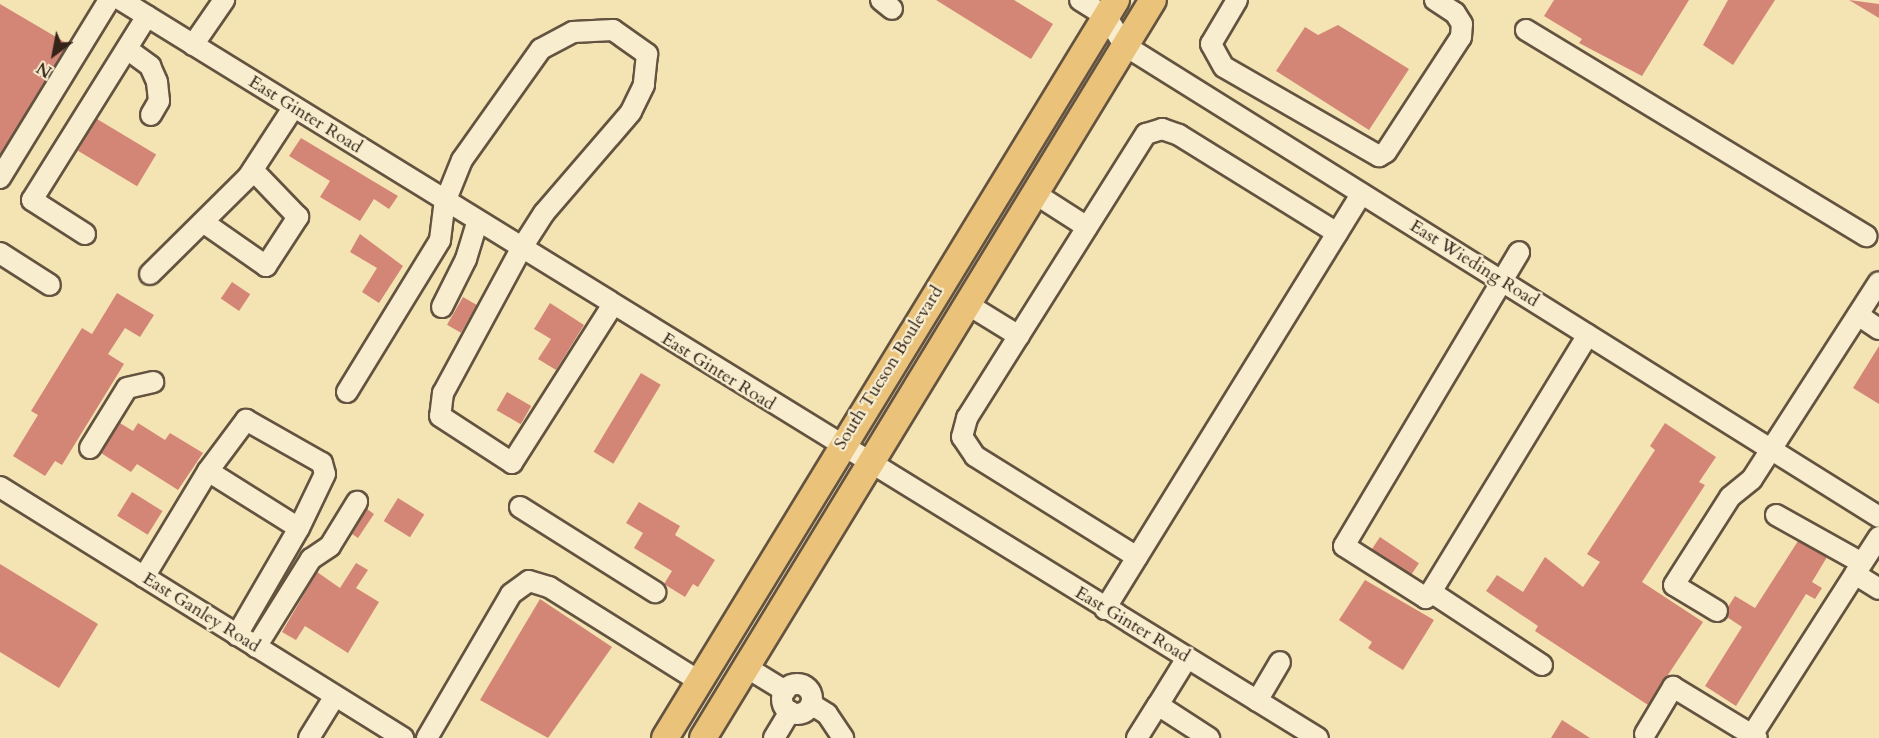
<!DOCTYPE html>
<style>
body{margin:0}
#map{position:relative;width:1879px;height:738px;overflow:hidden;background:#f4e3b3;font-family:Cardo,serif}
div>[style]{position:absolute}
.building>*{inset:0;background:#d48676;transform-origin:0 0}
.roads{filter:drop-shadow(2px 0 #635340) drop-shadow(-2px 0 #635340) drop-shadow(0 2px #635340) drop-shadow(0 -2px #635340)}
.minor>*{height:20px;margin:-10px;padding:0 10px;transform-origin:10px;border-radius:10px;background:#f8edce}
.minor>.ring{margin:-10px;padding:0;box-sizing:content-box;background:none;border:20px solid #f8edce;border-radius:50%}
.major>*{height:26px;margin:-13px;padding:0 13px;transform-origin:13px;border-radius:13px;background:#eac27a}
span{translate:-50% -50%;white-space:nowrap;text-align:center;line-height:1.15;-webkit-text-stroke:4.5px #f8edce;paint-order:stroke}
.street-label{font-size:18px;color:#332319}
.north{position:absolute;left:24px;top:24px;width:60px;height:60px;-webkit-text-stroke:4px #f8edce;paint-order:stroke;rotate:212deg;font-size:16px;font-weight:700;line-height:24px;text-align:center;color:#332319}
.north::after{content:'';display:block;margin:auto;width:21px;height:27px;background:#332319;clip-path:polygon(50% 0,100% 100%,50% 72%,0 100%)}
</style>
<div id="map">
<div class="building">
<i style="clip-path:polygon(936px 0,1014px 0,1053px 24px,1031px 59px)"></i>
<i style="clip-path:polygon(1554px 0,1689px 0,1642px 76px,1579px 43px,1582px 39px,1544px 16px)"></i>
<i style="clip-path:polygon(1728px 0,1775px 0,1733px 65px,1703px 45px)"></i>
<i style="clip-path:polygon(1849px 0,1879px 4px,1879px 18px)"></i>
<i style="clip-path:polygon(0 4px,68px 44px,0 155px)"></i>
<i style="clip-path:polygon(1338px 25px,1409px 69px,1369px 130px,1276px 71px,1305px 27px,1318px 35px)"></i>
<i style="left:97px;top:119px;width:69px;height:37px;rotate:31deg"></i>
<i style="clip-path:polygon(301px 138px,398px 196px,389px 209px,374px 199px,360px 221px,320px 197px,330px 181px,289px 156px)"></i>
<i style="clip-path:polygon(360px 234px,403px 266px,379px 303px,362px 292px,377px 268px,350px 252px)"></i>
<i style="left:232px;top:282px;width:22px;height:20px;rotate:34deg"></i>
<i style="clip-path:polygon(117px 293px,154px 315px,140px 337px,125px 328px,108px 354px,124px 364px,62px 465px,55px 461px,45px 476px,13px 456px,38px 415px,31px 411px,82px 328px,92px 334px)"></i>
<i style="left:463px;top:297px;width:16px;height:32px;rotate:30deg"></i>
<i style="clip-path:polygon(550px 303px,584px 325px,556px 370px,538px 359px,551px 339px,534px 329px)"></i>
<i style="clip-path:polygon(1879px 346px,1879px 404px,1853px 388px)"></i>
<i style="left:641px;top:373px;width:23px;height:92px;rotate:31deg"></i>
<i style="left:507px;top:392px;width:28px;height:21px;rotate:30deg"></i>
<i style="clip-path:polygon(120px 423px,133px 431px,138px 423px,165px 440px,170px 433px,203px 453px,178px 490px,137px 464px,131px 472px,101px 453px)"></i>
<i style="clip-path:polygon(1665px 423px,1716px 457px,1699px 482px,1705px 485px,1642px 582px,1703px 622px,1648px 705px,1535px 631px,1538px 626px,1486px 591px,1497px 575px,1523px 592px,1545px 557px,1583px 587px,1600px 562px,1587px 554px,1655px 450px,1650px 446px)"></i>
<i style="left:132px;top:492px;width:36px;height:28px;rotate:32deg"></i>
<i style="left:398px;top:498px;width:31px;height:27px;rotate:32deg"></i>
<i style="clip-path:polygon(639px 502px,680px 526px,675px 535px,715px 560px,698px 587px,693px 584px,685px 597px,664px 584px,672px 571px,634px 548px,643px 533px,626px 523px)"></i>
<i style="clip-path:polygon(367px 509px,374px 514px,358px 538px,352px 534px)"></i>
<i style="left:1380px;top:537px;width:47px;height:15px;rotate:34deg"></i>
<i style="clip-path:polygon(1798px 541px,1827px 557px,1812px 582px,1822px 588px,1815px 599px,1806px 594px,1736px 706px,1705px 686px,1742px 627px,1727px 617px,1728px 607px,1735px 596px,1755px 608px)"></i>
<i style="clip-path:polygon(356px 563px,368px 570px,356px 588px,379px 602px,348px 653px,305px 626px,296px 640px,282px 632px,317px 572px,340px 588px)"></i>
<i style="clip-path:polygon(0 564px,98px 624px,59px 688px,0 652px)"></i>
<i style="clip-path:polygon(1365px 580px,1434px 620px,1403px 670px,1368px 648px,1372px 642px,1339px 620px)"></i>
<i style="clip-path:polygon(540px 599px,612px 647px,548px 738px,480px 700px)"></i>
<i style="clip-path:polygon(1562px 720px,1590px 738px,1551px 738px)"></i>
</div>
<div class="roads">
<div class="minor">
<i style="left:121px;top:0;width:1406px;rotate:31.66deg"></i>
<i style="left:881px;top:0;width:14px;rotate:39deg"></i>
<i style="left:1080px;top:0;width:31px;rotate:32deg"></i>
<i style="left:1106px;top:16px;width:34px;rotate:58deg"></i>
<i style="left:1124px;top:45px;width:890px;rotate:32.01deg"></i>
<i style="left:1237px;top:0;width:51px;rotate:120.6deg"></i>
<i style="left:1211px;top:44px;width:26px;rotate:61deg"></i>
<i style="left:1224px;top:67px;width:179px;rotate:29.9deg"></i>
<i style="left:1379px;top:156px;width:8px;rotate:-30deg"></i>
<i style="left:1386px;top:152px;width:137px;rotate:-56.9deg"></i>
<i style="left:1461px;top:37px;width:13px;rotate:-86deg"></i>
<i style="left:1462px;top:24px;width:13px;rotate:-122deg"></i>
<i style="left:1455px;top:13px;width:24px;rotate:-147deg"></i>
<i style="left:1526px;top:30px;width:398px;rotate:31.2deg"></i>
<i style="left:193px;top:45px;width:55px;rotate:-55.4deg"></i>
<i style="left:127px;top:49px;width:29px;rotate:36deg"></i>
<i style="left:150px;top:66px;width:17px;rotate:66deg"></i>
<i style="left:157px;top:82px;width:19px;rotate:84deg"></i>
<i style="left:159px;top:101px;width:16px;rotate:120deg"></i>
<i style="left:0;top:178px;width:209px;rotate:-58.5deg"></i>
<i style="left:1034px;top:193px;width:63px;rotate:32.7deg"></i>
<i style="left:203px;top:222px;width:77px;rotate:34.9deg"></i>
<i style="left:266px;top:266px;width:59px;rotate:-56.9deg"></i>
<i style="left:298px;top:217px;width:65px;rotate:-133.8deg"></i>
<i style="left:85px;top:234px;width:63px;rotate:-147.3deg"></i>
<i style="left:32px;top:200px;width:217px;rotate:-58deg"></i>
<i style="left:0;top:253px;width:59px;rotate:32.6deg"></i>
<i style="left:150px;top:274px;width:138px;rotate:-44.7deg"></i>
<i style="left:248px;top:177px;width:82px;rotate:-56.9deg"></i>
<i style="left:967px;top:304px;width:61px;rotate:31.6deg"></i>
<i style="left:442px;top:307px;width:54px;rotate:-63.4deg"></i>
<i style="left:466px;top:259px;width:39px;rotate:-73deg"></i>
<i style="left:1858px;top:315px;width:25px;rotate:34deg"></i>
<i style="left:347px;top:392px;width:178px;rotate:-58.5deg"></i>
<i style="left:440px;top:240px;width:38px;rotate:-83deg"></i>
<i style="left:445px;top:202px;width:45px;rotate:-68deg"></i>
<i style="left:462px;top:160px;width:136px;rotate:-54.6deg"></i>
<i style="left:541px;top:49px;width:36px;rotate:-28deg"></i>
<i style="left:573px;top:32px;width:40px;rotate:-2.9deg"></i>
<i style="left:613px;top:30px;width:42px;rotate:35.2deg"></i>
<i style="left:647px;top:54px;width:31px;rotate:96deg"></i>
<i style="left:644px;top:85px;width:30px;rotate:116deg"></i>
<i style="left:631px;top:112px;width:133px;rotate:130.7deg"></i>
<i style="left:544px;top:213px;width:43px;rotate:122.6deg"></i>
<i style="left:521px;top:249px;width:164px;rotate:118.4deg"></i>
<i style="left:443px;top:393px;width:23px;rotate:97deg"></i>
<i style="left:440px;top:416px;width:86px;rotate:33.1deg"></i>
<i style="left:512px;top:463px;width:186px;rotate:-57.5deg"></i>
<i style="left:90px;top:448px;width:70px;rotate:-58.3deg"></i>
<i style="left:127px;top:388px;width:27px;rotate:-13deg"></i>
<i style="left:208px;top:471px;width:64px;rotate:-53.3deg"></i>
<i style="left:246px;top:420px;width:87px;rotate:29.5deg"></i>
<i style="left:322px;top:463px;width:11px;rotate:75deg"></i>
<i style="left:325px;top:474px;width:60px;rotate:115.7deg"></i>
<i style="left:0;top:487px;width:475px;rotate:31.9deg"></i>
<i style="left:520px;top:507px;width:160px;rotate:32.2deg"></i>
<i style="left:1776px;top:515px;width:98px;rotate:29.2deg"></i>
<i style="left:1879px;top:537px;width:44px;rotate:123deg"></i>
<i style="left:1855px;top:574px;width:28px;rotate:32deg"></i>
<i style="left:1137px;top:557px;width:191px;rotate:-148.1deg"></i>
<i style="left:975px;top:456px;width:23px;rotate:-124deg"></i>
<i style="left:962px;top:437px;width:20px;rotate:-75deg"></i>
<i style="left:967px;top:418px;width:336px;rotate:-57.8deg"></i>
<i style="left:1146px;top:134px;width:17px;rotate:-17deg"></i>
<i style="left:1162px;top:129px;width:18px;rotate:19deg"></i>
<i style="left:1179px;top:135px;width:186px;rotate:31.8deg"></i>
<i style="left:144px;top:577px;width:124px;rotate:-58.9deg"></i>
<i style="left:208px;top:471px;width:107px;rotate:32.1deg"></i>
<i style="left:299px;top:528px;width:124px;rotate:120.1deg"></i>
<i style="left:1431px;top:592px;width:8px;rotate:130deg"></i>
<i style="left:1426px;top:598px;width:97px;rotate:-147.6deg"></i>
<i style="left:1344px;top:546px;width:342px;rotate:-59.2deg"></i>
<i style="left:1105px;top:609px;width:488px;rotate:-58.3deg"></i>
<i style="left:1717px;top:611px;width:50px;rotate:-148.8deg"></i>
<i style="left:1674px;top:585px;width:104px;rotate:-57.5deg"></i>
<i style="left:1730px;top:497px;width:28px;rotate:-39deg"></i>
<i style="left:1752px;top:479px;width:234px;rotate:-57.2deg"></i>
<i style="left:256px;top:647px;width:104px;rotate:-58deg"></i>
<i style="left:311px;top:559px;width:23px;rotate:-34deg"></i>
<i style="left:330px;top:546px;width:52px;rotate:-58.5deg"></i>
<i style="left:1542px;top:665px;width:133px;rotate:-146.7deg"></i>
<i style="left:1431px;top:592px;width:301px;rotate:-58.6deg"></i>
<i style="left:746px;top:667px;width:46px;rotate:31.6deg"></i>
<i class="ring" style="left:782px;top:684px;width:10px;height:10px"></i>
<i style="left:1257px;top:701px;width:45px;rotate:-59.5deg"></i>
<i style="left:811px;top:704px;width:19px;rotate:32deg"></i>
<i style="left:827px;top:714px;width:29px;rotate:56deg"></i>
<i style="left:1158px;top:705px;width:55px;rotate:-58.3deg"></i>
<i style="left:1645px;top:734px;width:55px;rotate:-59.2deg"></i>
<i style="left:1673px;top:687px;width:98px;rotate:31.3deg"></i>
<i style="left:1752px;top:735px;width:191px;rotate:-57.4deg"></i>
<i style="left:309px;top:738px;width:49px;rotate:-58.2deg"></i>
<i style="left:427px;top:738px;width:167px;rotate:-59.7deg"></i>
<i style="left:511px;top:594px;width:22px;rotate:-36deg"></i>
<i style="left:529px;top:581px;width:21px;rotate:17deg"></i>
<i style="left:549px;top:587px;width:177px;rotate:32.1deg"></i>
<i style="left:774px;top:738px;width:31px;rotate:-59deg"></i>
<i style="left:1137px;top:738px;width:39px;rotate:-58deg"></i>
<i style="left:1158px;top:705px;width:61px;rotate:32.9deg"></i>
</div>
<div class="major">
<i style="left:665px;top:738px;width:865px;rotate:-58.57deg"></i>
<i style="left:703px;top:738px;width:864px;rotate:-58.63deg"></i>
</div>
</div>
<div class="street-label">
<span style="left:305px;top:115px;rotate:32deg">East Ginter Road</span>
<span style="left:1474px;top:264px;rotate:32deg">East Wieding Road</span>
<span style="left:889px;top:368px;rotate:-58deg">South Tucson Boulevard</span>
<span style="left:718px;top:372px;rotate:32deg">East Ginter Road</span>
<span style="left:201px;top:613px;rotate:32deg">East Ganley Road</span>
<span style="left:1132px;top:625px;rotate:31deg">East Ginter Road</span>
</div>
<div class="north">N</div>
</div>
